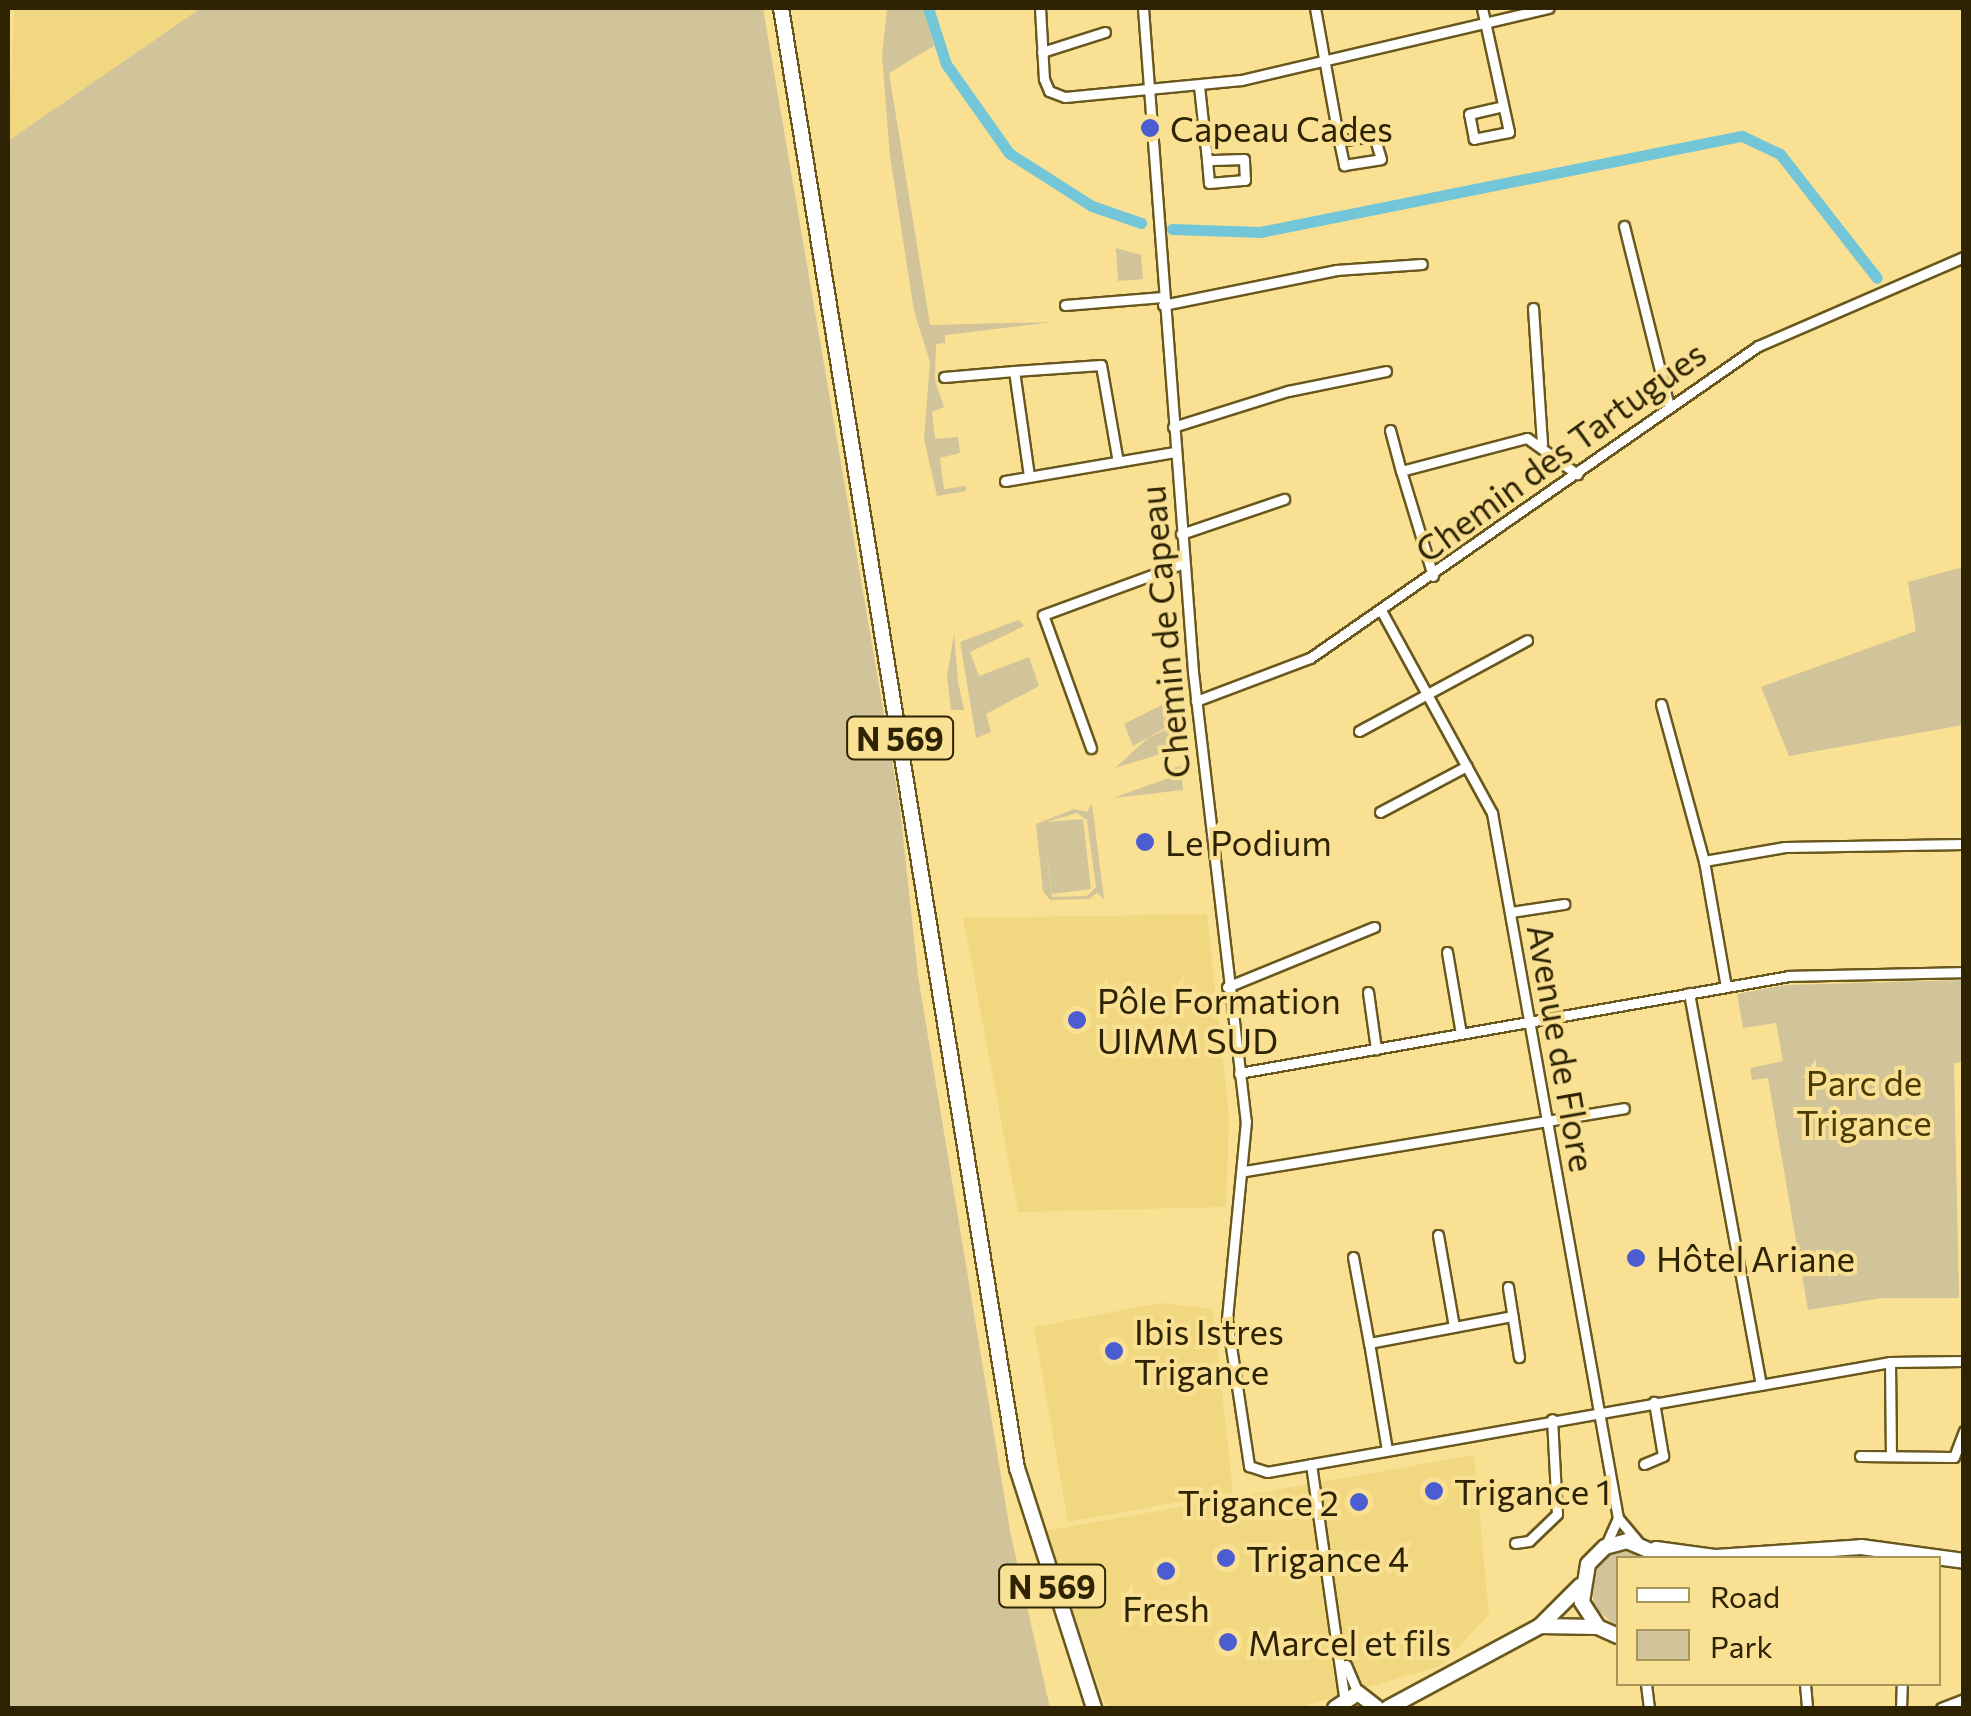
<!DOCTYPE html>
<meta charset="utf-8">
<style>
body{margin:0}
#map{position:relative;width:1971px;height:1716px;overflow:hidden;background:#f9e093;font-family:Commissioner,sans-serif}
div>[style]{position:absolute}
.built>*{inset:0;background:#f2d781}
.green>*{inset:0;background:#d1c49a}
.canal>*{height:11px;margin:-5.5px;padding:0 5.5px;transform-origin:5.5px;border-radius:5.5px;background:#72c6d8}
.roads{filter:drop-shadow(2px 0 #69581d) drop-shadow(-2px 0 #69581d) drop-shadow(0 2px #69581d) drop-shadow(0 -2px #69581d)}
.minor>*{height:9px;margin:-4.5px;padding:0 4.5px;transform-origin:4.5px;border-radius:4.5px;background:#fff}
.primary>*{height:14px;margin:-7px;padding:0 7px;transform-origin:7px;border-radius:7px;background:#fff}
.dots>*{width:28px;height:28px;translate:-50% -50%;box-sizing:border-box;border:5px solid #f9e093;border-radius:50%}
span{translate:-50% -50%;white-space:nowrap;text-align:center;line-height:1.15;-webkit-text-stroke:8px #f9e093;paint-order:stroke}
.shield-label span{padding:2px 8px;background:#f9e093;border:2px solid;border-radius:8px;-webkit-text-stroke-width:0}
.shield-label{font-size:32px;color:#2e2404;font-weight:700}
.poi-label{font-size:35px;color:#2e2404}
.left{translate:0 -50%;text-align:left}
.right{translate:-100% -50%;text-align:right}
.street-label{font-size:35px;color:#2e2404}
.park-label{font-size:35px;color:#493b06}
.frame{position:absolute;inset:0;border:10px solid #2e2404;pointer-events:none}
.legend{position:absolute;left:1616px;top:1556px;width:325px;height:130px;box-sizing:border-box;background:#f9e093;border:2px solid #a8955a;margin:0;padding:12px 18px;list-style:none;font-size:30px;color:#2e2404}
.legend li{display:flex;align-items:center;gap:20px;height:50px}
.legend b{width:50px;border:2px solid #a8955a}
</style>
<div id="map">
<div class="built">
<i style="clip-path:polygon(14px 8px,201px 8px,8px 141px)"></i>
<i style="clip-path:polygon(1207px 914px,1229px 1116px,1226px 1207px,1018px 1212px,963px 918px)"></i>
<i style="clip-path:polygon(1160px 1303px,1213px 1309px,1233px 1492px,1068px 1522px,1034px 1327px)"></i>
<i style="clip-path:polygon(1474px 1455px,1489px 1615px,1440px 1666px,1298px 1708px,1111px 1708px,1105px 1703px,1044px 1531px)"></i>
</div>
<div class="green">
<i style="clip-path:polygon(201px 8px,763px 8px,900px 808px,918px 976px,1011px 1536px,1050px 1708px,8px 1708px,8px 141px)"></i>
<i style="clip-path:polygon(887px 8px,923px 8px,934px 46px,889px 73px,930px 325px,1053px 322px,945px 335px,945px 343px,936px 344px,935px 380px,944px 407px,932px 412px,935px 439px,958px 437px,960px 453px,940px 458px,944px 489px,966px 486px,966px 491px,937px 496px,924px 439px,930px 362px,914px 311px,890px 156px,882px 56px)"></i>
<i style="clip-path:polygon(1116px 248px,1141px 255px,1143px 279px,1118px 281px)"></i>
<i style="clip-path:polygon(1963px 567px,1963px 725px,1789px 756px,1761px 687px,1916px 631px,1908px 582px)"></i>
<i style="clip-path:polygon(1019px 620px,1024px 626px,970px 652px,979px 676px,1029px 657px,1039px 686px,986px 714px,991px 732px,976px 738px,960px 642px)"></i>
<i style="clip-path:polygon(954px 634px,958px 682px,964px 710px,951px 710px,947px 676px)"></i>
<i style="clip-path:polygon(1183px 694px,1183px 718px,1133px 746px,1124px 724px)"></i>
<i style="clip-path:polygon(1178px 724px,1180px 748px,1115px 768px,1148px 738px)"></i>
<i style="clip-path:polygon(1181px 766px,1183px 790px,1113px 798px,1177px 775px,1173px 768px)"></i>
<i style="clip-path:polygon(evenodd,1092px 804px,1104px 899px,1097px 893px,1089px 899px,1050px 900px,1043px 891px,1036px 824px,1074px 809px,1087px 812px,1092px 804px,1077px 813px,1087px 820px,1096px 887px,1087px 896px,1052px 897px,1043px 823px,1052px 894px,1091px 889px,1083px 819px,1046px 822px,1077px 813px)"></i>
<i style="clip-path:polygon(1963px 980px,1963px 1062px,1954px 1063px,1959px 1298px,1882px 1298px,1808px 1310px,1768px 1078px,1752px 1080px,1750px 1068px,1783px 1061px,1776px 1023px,1743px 1028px,1737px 994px,1786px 985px)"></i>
<i style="clip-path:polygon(1632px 1548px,1658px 1558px,1618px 1558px,1618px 1628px,1594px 1607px,1592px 1575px,1604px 1558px)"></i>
</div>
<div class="canal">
<i style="left:928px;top:8px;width:59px;rotate:72.2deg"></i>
<i style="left:946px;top:64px;width:109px;rotate:54.7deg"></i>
<i style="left:1009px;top:153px;width:98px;rotate:32.6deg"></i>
<i style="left:1092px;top:206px;width:52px;rotate:19.1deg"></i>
<i style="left:1172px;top:229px;width:88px;rotate:2deg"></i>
<i style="left:1260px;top:232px;width:491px;rotate:-11.3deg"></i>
<i style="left:1742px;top:136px;width:42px;rotate:25.3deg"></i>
<i style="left:1780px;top:154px;width:157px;rotate:52deg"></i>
</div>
<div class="roads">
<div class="minor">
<i style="left:1040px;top:8px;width:71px;rotate:86.8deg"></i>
<i style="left:1044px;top:79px;width:13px;rotate:67deg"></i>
<i style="left:1049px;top:91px;width:17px;rotate:21deg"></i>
<i style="left:1065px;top:97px;width:177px;rotate:-5.5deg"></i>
<i style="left:1241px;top:80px;width:316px;rotate:-13.2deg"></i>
<i style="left:1143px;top:8px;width:666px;rotate:85.69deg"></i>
<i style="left:1193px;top:672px;width:452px;rotate:83.3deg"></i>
<i style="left:1246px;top:1121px;width:200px;rotate:95.5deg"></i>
<i style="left:1227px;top:1320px;width:148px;rotate:81.4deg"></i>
<i style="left:1249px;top:1466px;width:19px;rotate:18deg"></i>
<i style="left:1267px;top:1472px;width:633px;rotate:-10.01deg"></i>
<i style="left:1890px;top:1362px;width:74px;rotate:-0.8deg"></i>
<i style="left:1315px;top:8px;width:135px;rotate:79.8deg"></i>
<i style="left:1339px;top:141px;width:25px;rotate:78deg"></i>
<i style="left:1344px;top:165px;width:37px;rotate:-9deg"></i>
<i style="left:1381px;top:159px;width:24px;rotate:-107deg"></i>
<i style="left:1374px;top:136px;width:35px;rotate:172deg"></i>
<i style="left:1482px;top:8px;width:127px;rotate:77.7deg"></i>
<i style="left:1509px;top:132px;width:36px;rotate:169deg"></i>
<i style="left:1474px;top:139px;width:25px;rotate:-101deg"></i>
<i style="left:1469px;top:114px;width:35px;rotate:-13deg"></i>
<i style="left:1042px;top:52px;width:66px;rotate:-17.6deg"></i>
<i style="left:1199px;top:86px;width:74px;rotate:83.8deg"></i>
<i style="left:1207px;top:160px;width:23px;rotate:85deg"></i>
<i style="left:1209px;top:183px;width:36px;rotate:-5deg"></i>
<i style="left:1245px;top:180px;width:21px;rotate:-93deg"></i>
<i style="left:1244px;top:159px;width:37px;rotate:178deg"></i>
<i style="left:1624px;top:226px;width:186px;rotate:76deg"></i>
<i style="left:1065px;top:305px;width:98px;rotate:-4.7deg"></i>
<i style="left:1163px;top:305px;width:177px;rotate:-11.4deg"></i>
<i style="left:1336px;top:270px;width:86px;rotate:-4deg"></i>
<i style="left:1533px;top:308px;width:136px;rotate:86.2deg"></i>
<i style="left:944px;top:377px;width:70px;rotate:-4.9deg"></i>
<i style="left:1173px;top:427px;width:121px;rotate:-17.4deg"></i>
<i style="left:1288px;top:391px;width:100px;rotate:-11.5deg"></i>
<i style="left:1390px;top:430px;width:42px;rotate:75deg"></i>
<i style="left:1029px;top:476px;width:106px;rotate:-98.1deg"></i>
<i style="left:1014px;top:371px;width:87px;rotate:-3.9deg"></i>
<i style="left:1101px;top:365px;width:98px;rotate:80.1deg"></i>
<i style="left:1005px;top:481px;width:172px;rotate:-9.7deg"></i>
<i style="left:1181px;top:534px;width:109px;rotate:-18.8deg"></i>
<i style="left:1433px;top:576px;width:110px;rotate:-106.9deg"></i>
<i style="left:1401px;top:471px;width:130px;rotate:-14.7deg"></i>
<i style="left:1527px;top:438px;width:62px;rotate:35.8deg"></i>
<i style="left:1382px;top:612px;width:229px;rotate:61.3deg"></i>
<i style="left:1492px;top:813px;width:716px;rotate:79.87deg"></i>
<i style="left:1618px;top:1518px;width:31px;rotate:50deg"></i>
<i style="left:1196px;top:701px;width:122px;rotate:-20.7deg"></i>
<i style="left:1310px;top:658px;width:546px;rotate:-34.85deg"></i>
<i style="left:1758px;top:346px;width:224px;rotate:-23.4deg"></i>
<i style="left:1661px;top:704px;width:163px;rotate:74.7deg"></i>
<i style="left:1704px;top:861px;width:128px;rotate:80.1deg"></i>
<i style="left:1359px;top:731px;width:191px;rotate:-28.4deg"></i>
<i style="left:1091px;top:748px;width:141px;rotate:-109.8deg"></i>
<i style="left:1043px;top:615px;width:150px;rotate:-20.2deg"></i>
<i style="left:1380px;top:812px;width:98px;rotate:-27.9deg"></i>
<i style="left:1704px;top:861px;width:82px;rotate:-9.8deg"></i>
<i style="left:1785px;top:847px;width:179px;rotate:-1deg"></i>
<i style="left:1511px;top:912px;width:54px;rotate:-8.6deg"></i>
<i style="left:1447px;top:952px;width:83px;rotate:80.3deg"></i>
<i style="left:1227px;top:987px;width:159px;rotate:-22.2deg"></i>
<i style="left:1368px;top:992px;width:58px;rotate:82deg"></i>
<i style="left:1689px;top:993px;width:398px;rotate:79.6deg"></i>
<i style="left:1239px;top:1073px;width:558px;rotate:-10deg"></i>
<i style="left:1789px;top:976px;width:175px;rotate:-1.3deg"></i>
<i style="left:1245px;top:1171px;width:384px;rotate:-9.4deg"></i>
<i style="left:1438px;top:1235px;width:93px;rotate:80.1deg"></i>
<i style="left:1353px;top:1257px;width:87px;rotate:79.5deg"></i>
<i style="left:1508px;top:1287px;width:71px;rotate:81.1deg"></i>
<i style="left:1890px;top:1362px;width:93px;rotate:89.4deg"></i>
<i style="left:1387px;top:1450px;width:109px;rotate:-99.5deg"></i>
<i style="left:1369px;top:1343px;width:146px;rotate:-10.7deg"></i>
<i style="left:1860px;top:1456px;width:94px;rotate:0.6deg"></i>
<i style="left:1954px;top:1457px;width:28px;rotate:-69deg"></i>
<i style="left:1311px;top:1464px;width:235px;rotate:81.9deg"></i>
<i style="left:1644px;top:1464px;width:21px;rotate:-23deg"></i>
<i style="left:1663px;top:1456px;width:55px;rotate:-99.5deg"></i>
<i style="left:1515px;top:1543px;width:14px;rotate:-8deg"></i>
<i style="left:1529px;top:1541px;width:39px;rotate:-44deg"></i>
<i style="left:1557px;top:1514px;width:95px;rotate:-93deg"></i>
<i style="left:1605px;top:1547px;width:32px;rotate:-66deg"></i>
<i style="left:1346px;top:1665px;width:30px;rotate:67deg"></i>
<i style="left:1646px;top:1684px;width:24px;rotate:83deg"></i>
<i style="left:1805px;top:1684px;width:24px;rotate:85deg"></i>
<i style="left:1901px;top:1708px;width:24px;rotate:-88deg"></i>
<i style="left:1941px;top:1708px;width:25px;rotate:-21deg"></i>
</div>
<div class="primary">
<i style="left:781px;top:8px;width:1479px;rotate:80.82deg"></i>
<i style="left:1017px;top:1468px;width:252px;rotate:72.2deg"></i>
<i style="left:1656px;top:1549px;width:61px;rotate:7.6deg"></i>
<i style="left:1716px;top:1557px;width:145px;rotate:-3.9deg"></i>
<i style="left:1861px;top:1547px;width:104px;rotate:7.7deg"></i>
<i style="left:1540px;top:1626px;width:58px;rotate:1deg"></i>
<i style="left:1618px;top:1636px;width:22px;rotate:-156deg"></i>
<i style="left:1598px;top:1627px;width:30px;rotate:-123deg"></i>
<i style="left:1582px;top:1602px;width:38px;rotate:-81deg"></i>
<i style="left:1588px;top:1564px;width:24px;rotate:-45deg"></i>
<i style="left:1605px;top:1547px;width:23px;rotate:-15deg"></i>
<i style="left:1627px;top:1541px;width:39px;rotate:23deg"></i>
<i style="left:1335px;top:1708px;width:27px;rotate:-33deg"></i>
<i style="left:1358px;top:1693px;width:24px;rotate:38deg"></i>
<i style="left:1388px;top:1708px;width:173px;rotate:-28.3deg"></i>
<i style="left:1540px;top:1626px;width:57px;rotate:-45deg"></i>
</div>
</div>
<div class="dots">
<i style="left:1150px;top:128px;background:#4c5dd2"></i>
<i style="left:1145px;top:842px;background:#4c5dd2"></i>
<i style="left:1077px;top:1020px;background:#4c5dd2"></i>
<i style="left:1636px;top:1258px;background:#4c5dd2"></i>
<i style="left:1114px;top:1351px;background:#4c5dd2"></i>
<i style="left:1434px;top:1491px;background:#4c5dd2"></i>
<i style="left:1359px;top:1502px;background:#4c5dd2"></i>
<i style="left:1226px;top:1558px;background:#4c5dd2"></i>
<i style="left:1166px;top:1571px;background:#4c5dd2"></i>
<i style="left:1228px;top:1642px;background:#4c5dd2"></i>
</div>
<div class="shield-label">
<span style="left:900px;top:738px">N 569</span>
<span style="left:1052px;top:1586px">N 569</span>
</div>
<div class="poi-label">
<span class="left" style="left:1170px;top:128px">Capeau Cades</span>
<span class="left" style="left:1165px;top:842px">Le Podium</span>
<span class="left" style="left:1097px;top:1020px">Pôle Formation<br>UIMM SUD</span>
<span class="left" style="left:1656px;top:1258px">Hôtel Ariane</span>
<span class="left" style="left:1134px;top:1351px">Ibis Istres<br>Trigance</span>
<span class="left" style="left:1454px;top:1491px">Trigance 1</span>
<span class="right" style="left:1339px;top:1502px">Trigance 2</span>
<span class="left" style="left:1246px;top:1558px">Trigance 4</span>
<span style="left:1166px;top:1608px">Fresh</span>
<span class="left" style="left:1248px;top:1642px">Marcel et fils</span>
</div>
<div class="street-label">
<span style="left:1560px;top:451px;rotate:-36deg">Chemin des Tartugues</span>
<span style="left:1164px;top:632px;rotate:-95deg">Chemin de Capeau</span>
<span style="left:1562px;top:1048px;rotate:80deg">Avenue de Flore</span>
</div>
<div class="park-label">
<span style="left:1864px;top:1102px">Parc de<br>Trigance</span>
</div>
<div class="frame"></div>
<ul class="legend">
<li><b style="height:12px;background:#fff"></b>Road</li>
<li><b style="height:28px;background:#d1c49a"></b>Park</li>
</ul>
</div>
